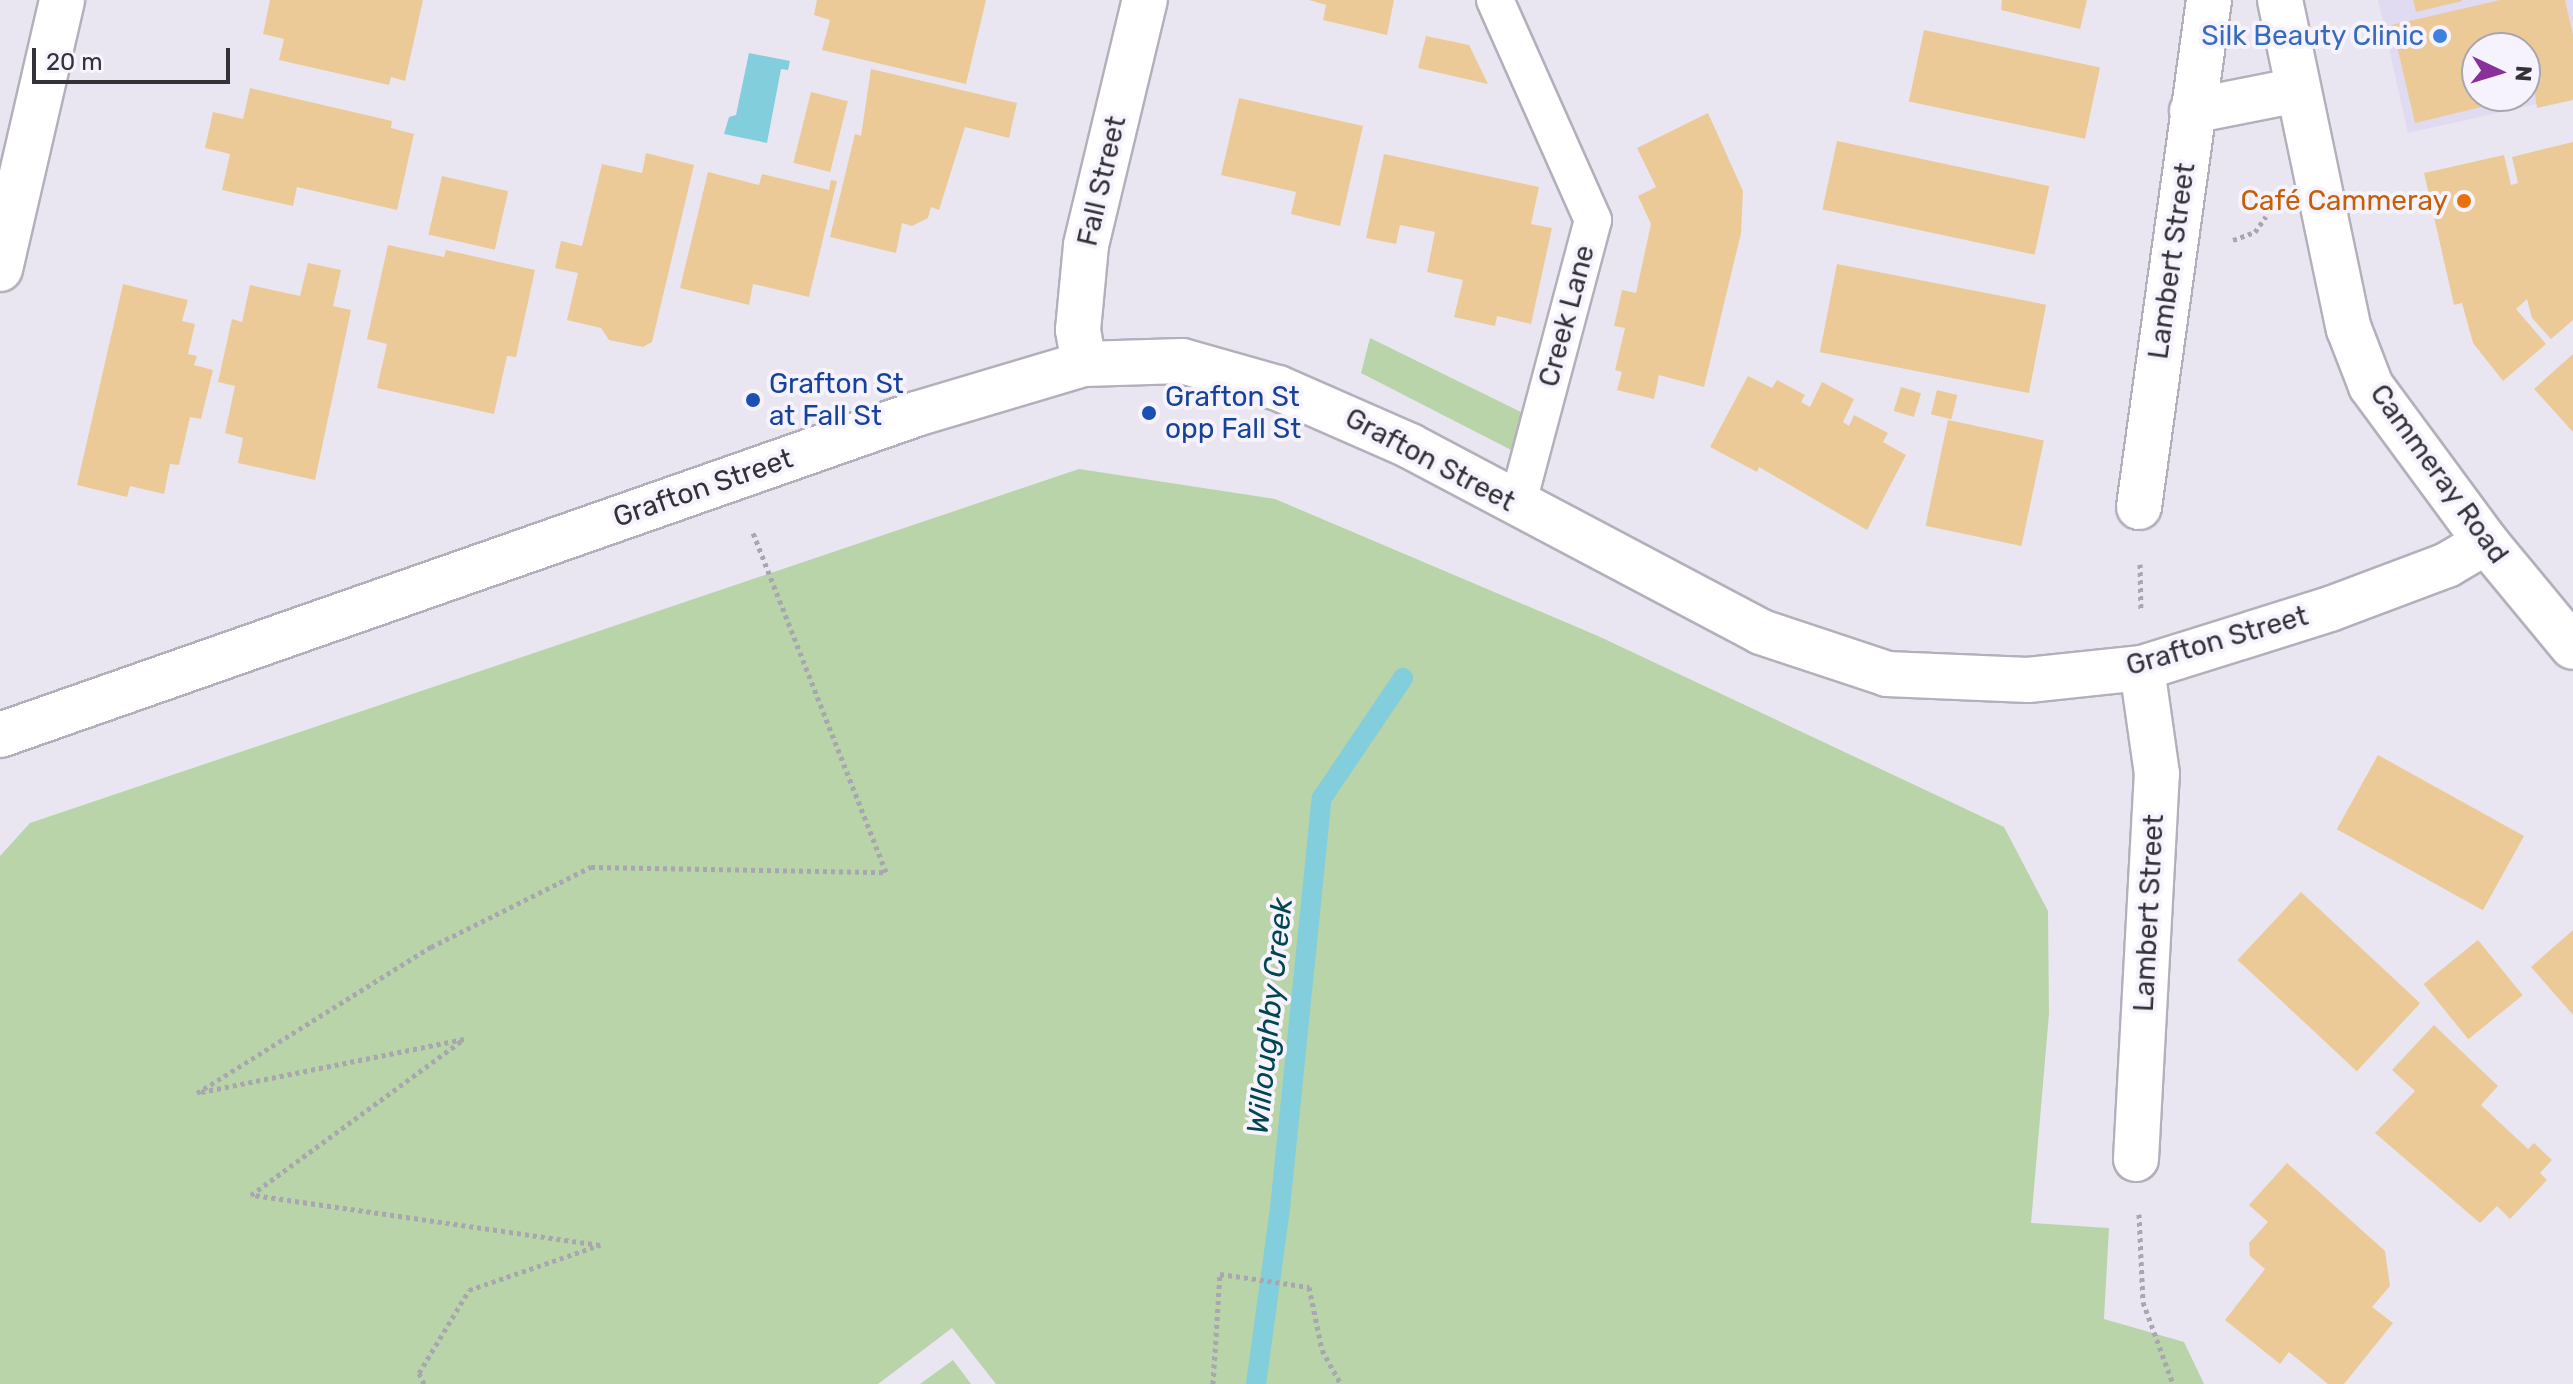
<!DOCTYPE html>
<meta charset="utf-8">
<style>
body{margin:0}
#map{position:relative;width:2573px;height:1384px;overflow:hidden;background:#e9e6f1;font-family:Rubik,sans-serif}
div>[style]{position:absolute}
.commercial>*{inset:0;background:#e0dbf1}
.green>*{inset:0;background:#b9d4a9}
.water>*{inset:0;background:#83cedc}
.stream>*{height:20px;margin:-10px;padding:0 10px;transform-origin:10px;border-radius:10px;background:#83cedc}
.building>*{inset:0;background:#ecca97;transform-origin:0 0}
.path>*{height:5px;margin-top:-2.5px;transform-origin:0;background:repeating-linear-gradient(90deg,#a8a6af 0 4px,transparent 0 8px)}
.roads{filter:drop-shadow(2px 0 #b3b0bb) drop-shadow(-2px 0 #b3b0bb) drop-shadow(0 2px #b3b0bb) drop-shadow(0 -2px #b3b0bb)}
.service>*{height:36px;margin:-18px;padding:0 18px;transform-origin:18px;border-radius:18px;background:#fff}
.minor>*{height:44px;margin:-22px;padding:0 22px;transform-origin:22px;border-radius:22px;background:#fff}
.dots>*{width:22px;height:22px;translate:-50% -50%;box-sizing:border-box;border:4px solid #f6f3ff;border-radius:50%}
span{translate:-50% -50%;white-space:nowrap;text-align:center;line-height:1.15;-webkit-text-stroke:8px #f6f3ff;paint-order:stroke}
.shop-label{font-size:28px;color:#366cbe}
.right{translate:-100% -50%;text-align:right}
.street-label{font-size:28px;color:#333236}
.food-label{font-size:28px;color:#c56008}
.transit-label{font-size:28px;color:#164399}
.left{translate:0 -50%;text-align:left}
.water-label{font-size:30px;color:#004752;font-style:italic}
.north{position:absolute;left:2461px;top:32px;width:80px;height:80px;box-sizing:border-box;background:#f6f3ff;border:2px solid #a8a6af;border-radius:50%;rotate:94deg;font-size:22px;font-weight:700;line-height:32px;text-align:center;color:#333236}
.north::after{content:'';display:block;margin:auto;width:28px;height:36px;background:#8a309b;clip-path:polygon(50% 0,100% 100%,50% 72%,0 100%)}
.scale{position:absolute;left:32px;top:48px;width:198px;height:36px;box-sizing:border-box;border:4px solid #333236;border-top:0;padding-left:10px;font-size:24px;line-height:28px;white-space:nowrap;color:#333236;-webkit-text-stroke:6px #f6f3ff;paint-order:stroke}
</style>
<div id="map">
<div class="commercial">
<i style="clip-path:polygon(evenodd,2378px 0,2573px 0,2573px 96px,2408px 133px,2378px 0,2477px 48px,2525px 48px,2525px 96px,2477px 96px,2477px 48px)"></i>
</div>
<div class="green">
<i style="clip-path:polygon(1370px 338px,1529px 416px,1519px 454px,1361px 373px)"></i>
<i style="clip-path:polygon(1079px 469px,1275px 499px,1598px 636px,2004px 827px,2048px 911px,2049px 1014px,2031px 1223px,2109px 1228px,2104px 1319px,2184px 1342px,2204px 1384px,996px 1384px,952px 1328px,878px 1384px,0 1384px,0 856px,30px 823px)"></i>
<i style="clip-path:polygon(953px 1360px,971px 1384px,920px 1384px)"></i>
</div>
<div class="water">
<i style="clip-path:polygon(749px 53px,790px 61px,788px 70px,781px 69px,767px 143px,724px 134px,729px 117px,736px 115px)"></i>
</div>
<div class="stream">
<i style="left:1256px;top:1384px;width:178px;rotate:-82.2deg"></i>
<i style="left:1280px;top:1208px;width:412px;rotate:-84.2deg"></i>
<i style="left:1322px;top:798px;width:145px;rotate:-56deg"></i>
</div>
<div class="building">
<i style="clip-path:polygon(270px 0,423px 0,405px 81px,391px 77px,389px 85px,279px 60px,284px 39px,263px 34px)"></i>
<i style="clip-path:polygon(817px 0,986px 0,966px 84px,822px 50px,830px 20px,814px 15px)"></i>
<i style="clip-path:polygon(1309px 0,1394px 0,1387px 35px,1323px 20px,1326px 5px)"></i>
<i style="clip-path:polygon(2002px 0,2087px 0,2080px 29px,2001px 10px)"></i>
<i style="clip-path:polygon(2413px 0,2462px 0,2462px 1px,2416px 12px)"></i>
<i style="clip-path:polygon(2500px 0,2565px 0,2573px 35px,2573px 100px,2537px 108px,2535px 94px,2525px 97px,2525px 48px,2477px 48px,2477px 96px,2523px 97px,2415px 123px,2392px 25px)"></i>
<i style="left:1924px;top:30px;width:180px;height:73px;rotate:12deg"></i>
<i style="clip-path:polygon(1426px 36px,1469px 45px,1488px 84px,1418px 68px)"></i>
<i style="clip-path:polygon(871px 69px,1017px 103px,1009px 138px,965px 127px,939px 210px,931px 207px,928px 218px,912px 226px,902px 223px,896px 253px,830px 237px,855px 134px,861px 136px)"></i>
<i style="clip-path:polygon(250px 88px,392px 121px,391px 128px,414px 134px,397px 210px,297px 187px,293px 206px,222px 190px,230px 154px,205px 148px,213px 112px,243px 119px)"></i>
<i style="left:811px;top:92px;width:38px;height:73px;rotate:14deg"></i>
<i style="clip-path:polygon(1239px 98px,1363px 126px,1340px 226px,1291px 214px,1296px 192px,1221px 175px)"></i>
<i style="clip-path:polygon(1708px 113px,1743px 191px,1741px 233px,1704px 387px,1659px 375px,1654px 399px,1617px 390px,1622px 372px,1615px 370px,1625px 328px,1614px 326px,1622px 290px,1636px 293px,1651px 224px,1638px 196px,1656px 187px,1637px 148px)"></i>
<i style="left:1837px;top:141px;width:217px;height:70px;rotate:12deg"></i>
<i style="clip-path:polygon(2573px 142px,2573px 320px,2551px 339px,2532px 318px,2527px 299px,2516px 309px,2546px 344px,2503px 381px,2473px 343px,2462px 303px,2454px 305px,2424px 173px,2504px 155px,2511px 185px,2518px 183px,2512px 157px)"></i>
<i style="clip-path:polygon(646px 153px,694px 165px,652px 342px,643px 347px,609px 340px,601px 328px,567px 320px,578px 273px,555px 268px,561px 241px,582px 246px,602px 164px,642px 173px)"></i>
<i style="clip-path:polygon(1384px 154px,1539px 187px,1531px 224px,1552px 228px,1531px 324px,1497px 316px,1495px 326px,1454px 317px,1463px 280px,1427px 272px,1435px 232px,1400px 225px,1396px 244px,1366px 238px)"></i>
<i style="clip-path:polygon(708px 172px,759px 185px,762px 174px,829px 190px,831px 180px,837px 181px,809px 297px,753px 284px,749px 305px,680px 288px)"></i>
<i style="left:442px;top:176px;width:68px;height:60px;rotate:13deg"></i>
<i style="clip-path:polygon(388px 245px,444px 257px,446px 250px,535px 270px,516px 357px,507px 356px,494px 414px,377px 388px,387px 344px,367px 339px)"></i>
<i style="clip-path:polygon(308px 263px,341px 270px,333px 306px,351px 310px,315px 480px,238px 463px,243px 438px,225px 433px,235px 386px,218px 382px,232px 319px,242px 322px,250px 285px,300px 296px)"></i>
<i style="left:1837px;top:264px;width:213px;height:90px;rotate:11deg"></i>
<i style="clip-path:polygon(123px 284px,188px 300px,182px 321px,195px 324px,188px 354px,197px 356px,194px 365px,213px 370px,201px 419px,190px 417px,179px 465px,170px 464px,164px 494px,130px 486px,127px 497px,77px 485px)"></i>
<i style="clip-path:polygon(2573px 354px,2573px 432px,2534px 389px)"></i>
<i style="clip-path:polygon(1748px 376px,1772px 388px,1777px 380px,1805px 395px,1801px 402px,1810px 407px,1822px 382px,1854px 399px,1843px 422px,1849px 426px,1854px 415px,1888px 433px,1883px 442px,1906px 455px,1867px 530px,1759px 467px,1757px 472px,1710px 447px)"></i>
<i style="left:1901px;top:387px;width:21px;height:25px;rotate:17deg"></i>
<i style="left:1937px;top:390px;width:21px;height:25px;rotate:14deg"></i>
<i style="left:1948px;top:420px;width:98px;height:108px;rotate:12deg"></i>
<i style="left:2378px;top:755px;width:167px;height:85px;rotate:29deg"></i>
<i style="left:2301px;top:892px;width:163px;height:93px;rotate:43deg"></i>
<i style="clip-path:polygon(2573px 930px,2573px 1015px,2531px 967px)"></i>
<i style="left:2478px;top:940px;width:71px;height:70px;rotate:51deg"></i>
<i style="clip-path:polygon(2434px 1025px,2498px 1086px,2481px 1105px,2528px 1149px,2534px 1143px,2552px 1160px,2540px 1173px,2547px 1180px,2510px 1219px,2497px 1206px,2480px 1223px,2375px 1133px,2415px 1091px,2392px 1070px)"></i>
<i style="clip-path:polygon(2287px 1163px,2385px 1251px,2390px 1286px,2372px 1307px,2393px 1323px,2344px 1384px,2328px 1384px,2289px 1352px,2280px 1364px,2225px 1320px,2265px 1269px,2250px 1256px,2249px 1243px,2268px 1222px,2249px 1205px)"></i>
</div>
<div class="path">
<i style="left:2233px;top:240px;width:23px;rotate:-20deg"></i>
<i style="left:2255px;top:232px;width:19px;rotate:-55deg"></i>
<i style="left:2140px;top:564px;width:46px;rotate:88.8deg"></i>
<i style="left:2139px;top:1214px;width:88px;rotate:87.4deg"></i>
<i style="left:2143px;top:1302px;width:87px;rotate:69.9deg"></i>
<i style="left:424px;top:1384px;width:12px;rotate:-114deg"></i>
<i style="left:419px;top:1373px;width:97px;rotate:-58.9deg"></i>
<i style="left:469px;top:1290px;width:139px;rotate:-19deg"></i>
<i style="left:600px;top:1245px;width:353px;rotate:-171.8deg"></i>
<i style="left:251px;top:1195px;width:264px;rotate:-36.2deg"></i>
<i style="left:464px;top:1039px;width:272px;rotate:168.6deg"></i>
<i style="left:197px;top:1093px;width:276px;rotate:-32deg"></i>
<i style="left:431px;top:947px;width:179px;rotate:-26.6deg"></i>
<i style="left:591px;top:867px;width:295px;rotate:1deg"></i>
<i style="left:886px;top:872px;width:365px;rotate:-111.4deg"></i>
<i style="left:1213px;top:1384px;width:110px;rotate:-86.4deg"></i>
<i style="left:1220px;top:1274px;width:90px;rotate:8.3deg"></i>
<i style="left:1309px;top:1287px;width:64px;rotate:78.3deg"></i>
<i style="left:1322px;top:1350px;width:39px;rotate:61deg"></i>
</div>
<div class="roads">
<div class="service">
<i style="left:1495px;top:0;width:241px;rotate:66deg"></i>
<i style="left:1593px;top:220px;width:296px;rotate:104.9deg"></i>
</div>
<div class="minor">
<i style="left:2280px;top:0;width:336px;rotate:78.2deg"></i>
<i style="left:2349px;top:329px;width:61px;rotate:68.9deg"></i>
<i style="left:2371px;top:386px;width:194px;rotate:53.6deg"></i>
<i style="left:2486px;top:542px;width:136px;rotate:50.4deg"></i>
<i style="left:2192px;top:111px;width:108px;rotate:-11.2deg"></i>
<i style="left:0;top:269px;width:276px;rotate:-77deg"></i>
<i style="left:1084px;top:364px;width:35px;rotate:-100deg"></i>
<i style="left:1078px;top:330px;width:85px;rotate:-84.6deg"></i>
<i style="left:1086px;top:245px;width:252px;rotate:-76.5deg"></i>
<i style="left:2139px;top:507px;width:512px;rotate:-82.14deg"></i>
<i style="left:0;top:735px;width:971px;rotate:-19.31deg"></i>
<i style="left:916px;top:414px;width:175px;rotate:-16.6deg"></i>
<i style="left:1084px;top:364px;width:98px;rotate:-1.8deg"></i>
<i style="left:1182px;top:361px;width:100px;rotate:15.7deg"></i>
<i style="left:1278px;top:388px;width:144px;rotate:23.7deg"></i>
<i style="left:1410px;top:446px;width:397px;rotate:27.9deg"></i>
<i style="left:1761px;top:632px;width:133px;rotate:18.4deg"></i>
<i style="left:1887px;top:674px;width:141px;rotate:2.4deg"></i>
<i style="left:2028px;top:680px;width:115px;rotate:-6deg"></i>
<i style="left:2142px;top:668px;width:197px;rotate:-17.4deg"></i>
<i style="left:2330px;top:609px;width:125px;rotate:-20.6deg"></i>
<i style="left:2447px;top:565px;width:45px;rotate:-30.5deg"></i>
<i style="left:2136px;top:1159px;width:386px;rotate:-86.9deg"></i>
<i style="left:2157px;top:774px;width:107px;rotate:-98.1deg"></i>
</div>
</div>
<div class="dots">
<i style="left:2440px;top:36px;background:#3f7fe0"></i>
<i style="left:2464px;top:201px;background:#e8710a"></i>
<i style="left:753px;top:400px;background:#1a4fb4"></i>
<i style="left:1149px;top:413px;background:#1a4fb4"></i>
</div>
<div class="shop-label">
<span class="right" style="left:2424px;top:36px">Silk Beauty Clinic</span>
</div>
<div class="street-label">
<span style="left:1102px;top:181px;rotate:-77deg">Fall Street</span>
<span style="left:2172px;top:261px;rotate:-82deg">Lambert Street</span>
<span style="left:1567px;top:316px;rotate:-75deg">Creek Lane</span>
<span style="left:1430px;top:460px;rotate:28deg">Grafton Street</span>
<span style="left:2439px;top:474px;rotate:54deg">Cammeray Road</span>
<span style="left:703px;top:488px;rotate:-19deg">Grafton Street</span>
<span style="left:2217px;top:641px;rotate:-16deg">Grafton Street</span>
<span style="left:2149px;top:913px;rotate:-87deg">Lambert Street</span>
</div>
<div class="food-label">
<span class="right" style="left:2448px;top:201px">Café Cammeray</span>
</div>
<div class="transit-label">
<span class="left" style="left:769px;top:400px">Grafton St<br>at Fall St</span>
<span class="left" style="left:1165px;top:413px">Grafton St<br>opp Fall St</span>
</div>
<div class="water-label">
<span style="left:1270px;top:1016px;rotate:-84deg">Willoughby Creek</span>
</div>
<div class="north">N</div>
<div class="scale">20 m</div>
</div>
